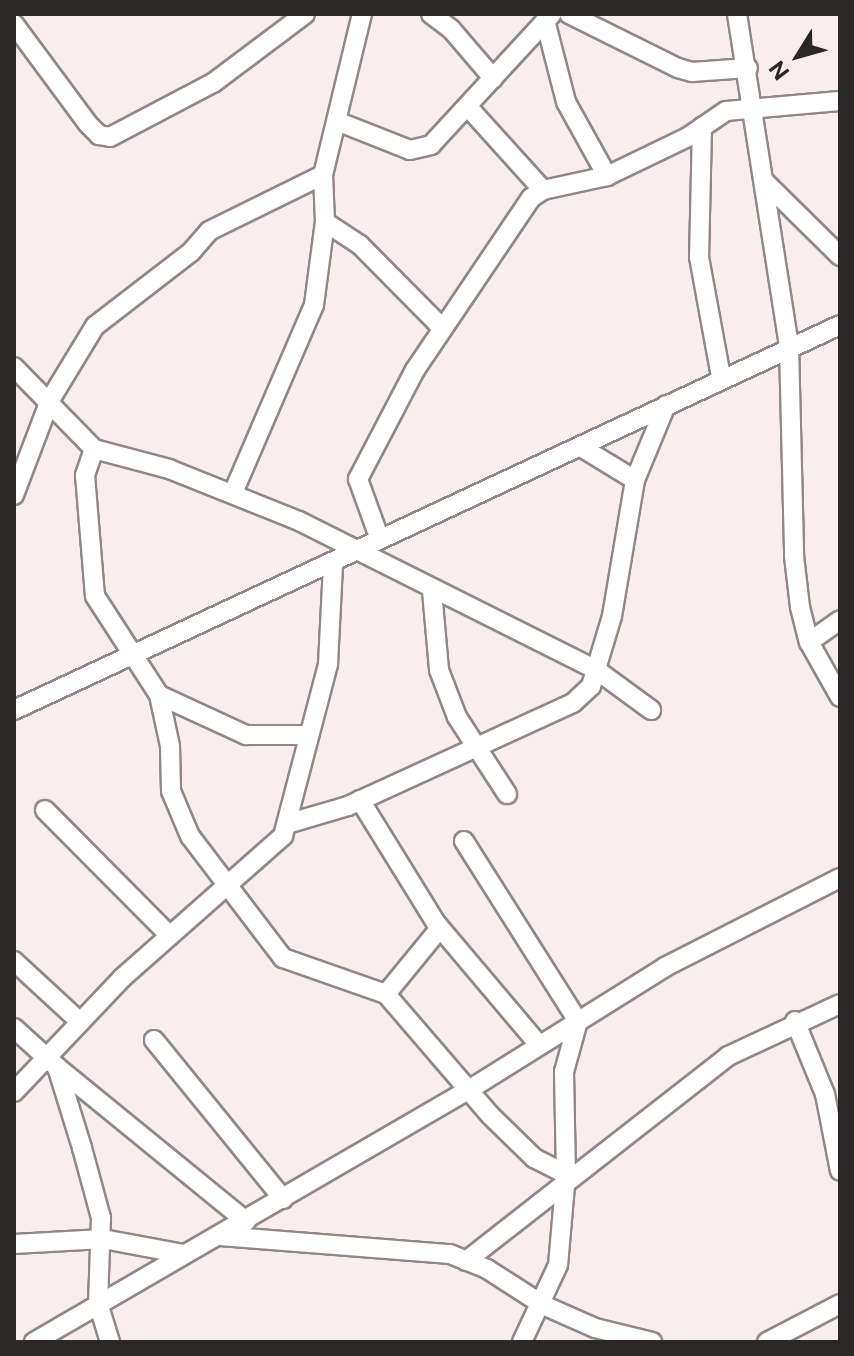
<!DOCTYPE html>
<style>
body{margin:0}
#map{position:relative;width:854px;height:1356px;overflow:hidden;background:#f9eeed;font-family:"Public Sans",sans-serif}
div>[style]{position:absolute}
.roads{filter:drop-shadow(2px 0 #918786) drop-shadow(-2px 0 #918786) drop-shadow(0 2px #918786) drop-shadow(0 -2px #918786)}
.minor>*{height:18px;margin:-9px;padding:0 9px;transform-origin:9px;border-radius:9px;background:#fff}
span{translate:-50% -50%;white-space:nowrap;text-align:center;line-height:1.15;-webkit-text-stroke:6px #f9eeed;paint-order:stroke}
.frame{position:absolute;inset:0;border:16px solid #2b2727;pointer-events:none}
.north{position:absolute;left:758px;top:16px;width:80px;height:80px;-webkit-text-stroke:6px #f9eeed;paint-order:stroke;rotate:233deg;font-size:22px;font-weight:700;line-height:32px;text-align:center;color:#2b2727}
.north::after{content:'';display:block;margin:auto;width:28px;height:36px;background:#2b2727;clip-path:polygon(50% 0,100% 100%,50% 72%,0 100%)}
</style>
<div id="map">
<div class="roads">
<div class="minor">
<i style="left:431px;top:14px;width:25px;rotate:37deg"></i>
<i style="left:451px;top:29px;width:65px;rotate:49.4deg"></i>
<i style="left:569px;top:14px;width:122px;rotate:26.4deg"></i>
<i style="left:678px;top:68px;width:15px;rotate:16deg"></i>
<i style="left:692px;top:72px;width:56px;rotate:-4.1deg"></i>
<i style="left:737px;top:14px;width:335px;rotate:81.1deg"></i>
<i style="left:789px;top:345px;width:211px;rotate:88.6deg"></i>
<i style="left:794px;top:556px;width:51px;rotate:83.3deg"></i>
<i style="left:800px;top:607px;width:36px;rotate:76deg"></i>
<i style="left:809px;top:642px;width:63px;rotate:60.6deg"></i>
<i style="left:545px;top:20px;width:85px;rotate:75.6deg"></i>
<i style="left:566px;top:102px;width:85px;rotate:61deg"></i>
<i style="left:14px;top:24px;width:124px;rotate:53.5deg"></i>
<i style="left:88px;top:124px;width:16px;rotate:45deg"></i>
<i style="left:99px;top:135px;width:11px;rotate:10deg"></i>
<i style="left:110px;top:137px;width:116px;rotate:-27.7deg"></i>
<i style="left:213px;top:83px;width:115px;rotate:-36.9deg"></i>
<i style="left:468px;top:107px;width:112px;rotate:47.9deg"></i>
<i style="left:339px;top:122px;width:76px;rotate:21.5deg"></i>
<i style="left:410px;top:150px;width:22px;rotate:-13deg"></i>
<i style="left:431px;top:145px;width:178px;rotate:-47.3deg"></i>
<i style="left:702px;top:127px;width:130px;rotate:91.3deg"></i>
<i style="left:699px;top:257px;width:122px;rotate:79.6deg"></i>
<i style="left:766px;top:183px;width:104px;rotate:44.6deg"></i>
<i style="left:325px;top:222px;width:42px;rotate:33.3deg"></i>
<i style="left:360px;top:245px;width:117px;rotate:45.3deg"></i>
<i style="left:14px;top:367px;width:115px;rotate:45.7deg"></i>
<i style="left:94px;top:449px;width:78px;rotate:14.9deg"></i>
<i style="left:169px;top:469px;width:140px;rotate:21.8deg"></i>
<i style="left:299px;top:521px;width:335px;rotate:26.6deg"></i>
<i style="left:598px;top:671px;width:66px;rotate:36.3deg"></i>
<i style="left:581px;top:447px;width:63px;rotate:31.4deg"></i>
<i style="left:94px;top:449px;width:28px;rotate:109deg"></i>
<i style="left:85px;top:475px;width:121px;rotate:85.3deg"></i>
<i style="left:95px;top:596px;width:118px;rotate:57.1deg"></i>
<i style="left:159px;top:695px;width:52px;rotate:77.8deg"></i>
<i style="left:170px;top:746px;width:45px;rotate:88.7deg"></i>
<i style="left:171px;top:791px;width:49px;rotate:67.1deg"></i>
<i style="left:190px;top:836px;width:153px;rotate:52.7deg"></i>
<i style="left:283px;top:958px;width:109px;rotate:19.3deg"></i>
<i style="left:386px;top:994px;width:160px;rotate:49.3deg"></i>
<i style="left:490px;top:1115px;width:62px;rotate:44.3deg"></i>
<i style="left:534px;top:1158px;width:36px;rotate:27deg"></i>
<i style="left:233px;top:493px;width:205px;rotate:-66.7deg"></i>
<i style="left:314px;top:305px;width:84px;rotate:-82.5deg"></i>
<i style="left:325px;top:222px;width:47px;rotate:-92.4deg"></i>
<i style="left:323px;top:175px;width:166px;rotate:-76.4deg"></i>
<i style="left:14px;top:495px;width:102px;rotate:-69.2deg"></i>
<i style="left:50px;top:400px;width:87px;rotate:-58.7deg"></i>
<i style="left:95px;top:326px;width:121px;rotate:-37.6deg"></i>
<i style="left:191px;top:252px;width:28px;rotate:-49deg"></i>
<i style="left:209px;top:231px;width:127px;rotate:-26.2deg"></i>
<i style="left:379px;top:537px;width:62px;rotate:-109.9deg"></i>
<i style="left:358px;top:479px;width:123px;rotate:-62.4deg"></i>
<i style="left:415px;top:370px;width:207px;rotate:-56deg"></i>
<i style="left:531px;top:198px;width:14px;rotate:-34deg"></i>
<i style="left:543px;top:190px;width:66px;rotate:-12.3deg"></i>
<i style="left:607px;top:176px;width:90px;rotate:-25.7deg"></i>
<i style="left:688px;top:137px;width:46px;rotate:-34.4deg"></i>
<i style="left:726px;top:111px;width:114px;rotate:-5deg"></i>
<i style="left:432px;top:591px;width:79px;rotate:84.9deg"></i>
<i style="left:439px;top:670px;width:50px;rotate:69deg"></i>
<i style="left:457px;top:717px;width:92px;rotate:57deg"></i>
<i style="left:809px;top:642px;width:38px;rotate:-35deg"></i>
<i style="left:159px;top:695px;width:96px;rotate:24.7deg"></i>
<i style="left:246px;top:735px;width:63px"></i>
<i style="left:14px;top:710px;width:911px;rotate:-24.99deg"></i>
<i style="left:360px;top:800px;width:145px;rotate:58.3deg"></i>
<i style="left:436px;top:923px;width:160px;rotate:49.8deg"></i>
<i style="left:45px;top:810px;width:176px;rotate:45.2deg"></i>
<i style="left:290px;top:823px;width:60px;rotate:-16.3deg"></i>
<i style="left:348px;top:806px;width:247px;rotate:-24.6deg"></i>
<i style="left:573px;top:703px;width:25px;rotate:-43deg"></i>
<i style="left:591px;top:686px;width:73px;rotate:-73.3deg"></i>
<i style="left:612px;top:616px;width:138px;rotate:-80.4deg"></i>
<i style="left:635px;top:480px;width:81px;rotate:-67.5deg"></i>
<i style="left:464px;top:841px;width:213px;rotate:57.7deg"></i>
<i style="left:578px;top:1021px;width:53px;rotate:105.4deg"></i>
<i style="left:564px;top:1072px;width:102px;rotate:88.9deg"></i>
<i style="left:566px;top:1174px;width:91px;rotate:95deg"></i>
<i style="left:558px;top:1265px;width:85px;rotate:115.1deg"></i>
<i style="left:14px;top:961px;width:87px;rotate:42.7deg"></i>
<i style="left:386px;top:994px;width:85px;rotate:-50.7deg"></i>
<i style="left:795px;top:1021px;width:79px;rotate:67.7deg"></i>
<i style="left:825px;top:1094px;width:78px;rotate:79deg"></i>
<i style="left:14px;top:1028px;width:58px;rotate:42.2deg"></i>
<i style="left:57px;top:1067px;width:85px;rotate:72.8deg"></i>
<i style="left:82px;top:1148px;width:73px;rotate:74.8deg"></i>
<i style="left:101px;top:1218px;width:85px;rotate:92deg"></i>
<i style="left:98px;top:1303px;width:41px;rotate:72.9deg"></i>
<i style="left:154px;top:1040px;width:205px;rotate:50.9deg"></i>
<i style="left:57px;top:1067px;width:244px;rotate:39.2deg"></i>
<i style="left:14px;top:1092px;width:157px;rotate:-46.5deg"></i>
<i style="left:122px;top:978px;width:215px;rotate:-41.4deg"></i>
<i style="left:283px;top:836px;width:178px;rotate:-75.3deg"></i>
<i style="left:328px;top:664px;width:99px;rotate:-87.1deg"></i>
<i style="left:220px;top:1236px;width:231px;rotate:4.5deg"></i>
<i style="left:450px;top:1254px;width:40px;rotate:22deg"></i>
<i style="left:487px;top:1269px;width:67px;rotate:32.7deg"></i>
<i style="left:543px;top:1305px;width:57px;rotate:23.9deg"></i>
<i style="left:595px;top:1328px;width:59px;rotate:13.8deg"></i>
<i style="left:14px;top:1244px;width:89px;rotate:-3.2deg"></i>
<i style="left:103px;top:1239px;width:81px;rotate:10.6deg"></i>
<i style="left:466px;top:1261px;width:333px;rotate:-38deg"></i>
<i style="left:728px;top:1056px;width:123px;rotate:-24.9deg"></i>
<i style="left:34px;top:1342px;width:504px;rotate:-30.13deg"></i>
<i style="left:470px;top:1089px;width:230px;rotate:-32deg"></i>
<i style="left:665px;top:967px;width:196px;rotate:-27deg"></i>
<i style="left:767px;top:1342px;width:82px;rotate:-27.5deg"></i>
</div>
</div>
<div class="frame"></div>
<div class="north">N</div>
</div>
